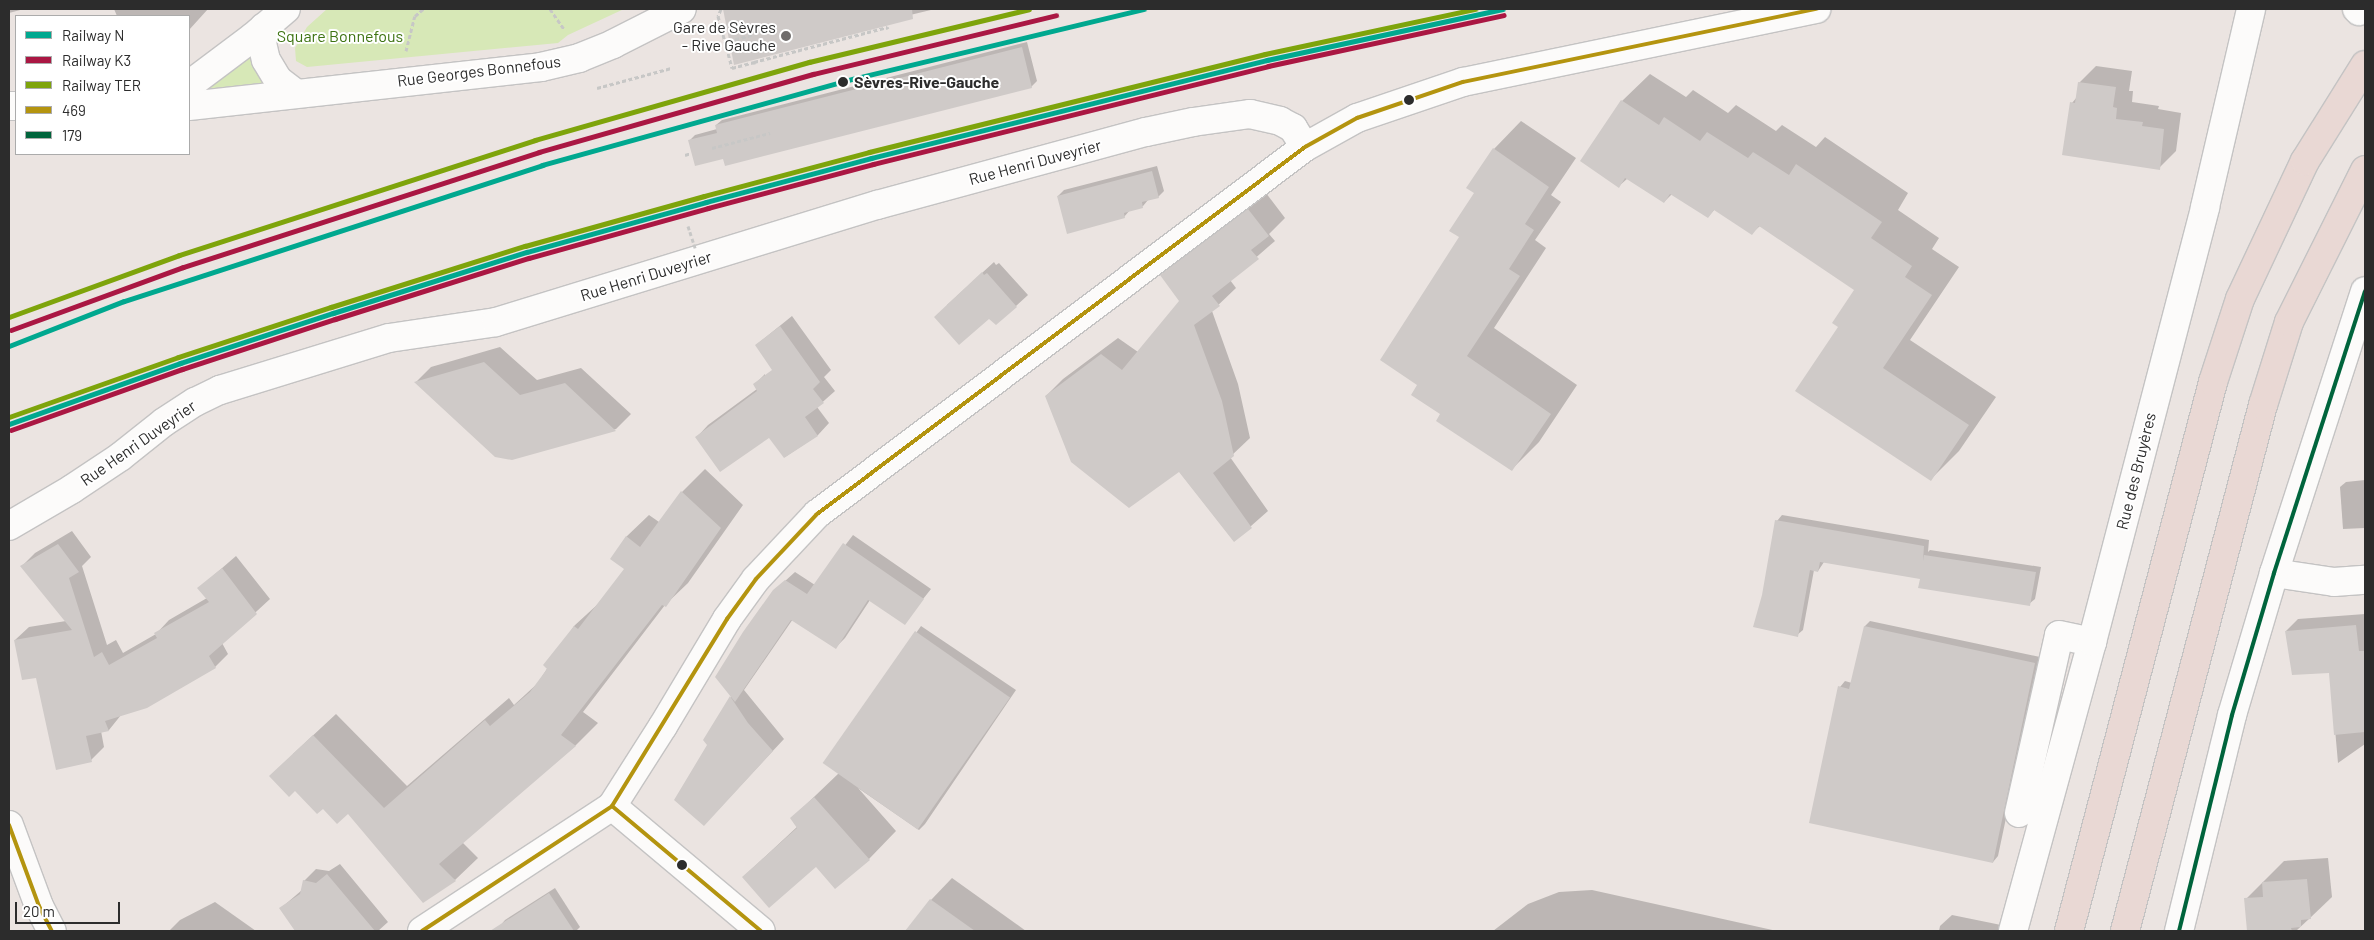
<!DOCTYPE html>
<meta charset="utf-8">
<style>
body{margin:0}
#map{position:relative;width:2374px;height:940px;overflow:hidden;background:#ebe4e1;font-family:Barlow,sans-serif}
div>[style]{position:absolute}
.green>*{inset:0;background:#d7e8b7}
.shadow>*{inset:0;background:#0003}
.building>*{inset:0;background:#cfcac8;transform-origin:0 0}
.path>*{height:3px;margin-top:-1.5px;transform-origin:0;background:repeating-linear-gradient(90deg,#c7c7c6 0 4px,transparent 0 6.5px)}
.roads{filter:drop-shadow(1px 0 #c4c3c3) drop-shadow(-1px 0 #c4c3c3) drop-shadow(0 1px #c4c3c3) drop-shadow(0 -1px #c4c3c3)}
.minor>*{height:28px;margin:-14px;padding:0 14px;transform-origin:14px;border-radius:14px;background:#fcfbfa}
.highway>*{height:28px;margin:-14px;padding:0 14px;transform-origin:14px;border-radius:14px;background:#e9d8d4}
.path-bridge>*{height:3px;margin-top:-1.5px;transform-origin:0;background:repeating-linear-gradient(90deg,#c7c7c6 0 4px,transparent 0 6.5px)}
.bus-1>*{height:4px;margin:-2px;padding:0 2px;transform-origin:2px;border-radius:2px;background:#b4940f}
.bus-2>*{height:4px;margin:-2px;padding:0 2px;transform-origin:2px;border-radius:2px;background:#00643c}
.rail-1>*{height:5px;margin:-2.5px;padding:0 2.5px;transform-origin:2.5px;border-radius:2.5px;background:#00a88f}
.rail-2>*{height:5px;margin:-2.5px;padding:0 2.5px;transform-origin:2.5px;border-radius:2.5px;background:#aa1743}
.rail-3>*{height:5px;margin:-2.5px;padding:0 2.5px;transform-origin:2.5px;border-radius:2.5px;background:#7ea40b}
.dots>*{width:14px;height:14px;translate:-50% -50%;box-sizing:border-box;border:2px solid #fff;border-radius:50%}
span{translate:-50% -50%;white-space:nowrap;text-align:center;line-height:1.15;-webkit-text-stroke:4px #fff;paint-order:stroke}
.poi-label{font-size:16px;color:#2c2c2c}
.right{translate:-100% -50%;text-align:right}
.park-label{font-size:16px;color:#3e7312}
.street-label{font-size:16px;color:#2c2c2c}
.stop-label{font-size:16px;color:#2c2c2c;font-weight:700}
.left{translate:0 -50%;text-align:left}
.frame{position:absolute;inset:0;border:10px solid #2c2c2c;pointer-events:none}
.legend{position:absolute;left:15px;top:15px;width:175px;height:140px;box-sizing:border-box;background:#fff;border:1px solid #ababab;margin:0;padding:6px 9px;list-style:none;font-size:15px;color:#2c2c2c}
.legend li{display:flex;align-items:center;gap:10px;height:25px}
.legend b{width:25px;border:1px solid #ababab}
.scale{position:absolute;left:15px;top:902px;width:105px;height:22px;box-sizing:border-box;border:2px solid #2c2c2c;border-top:0;padding-left:6px;font-size:15px;line-height:18px;white-space:nowrap;color:#2c2c2c;-webkit-text-stroke:4px #fff;paint-order:stroke}
</style>
<div id="map">
<div class="green">
<i style="clip-path:polygon(327px 9px,624px 9px,568px 35px,558px 43px,307px 67px,296px 61px,295px 48px,307px 27px)"></i>
<i style="clip-path:polygon(253px 51px,268px 83px,199px 91px)"></i>
</div>
<div class="shadow">
<i style="clip-path:polygon(9px 9px,24px 9px,9px 13px)"></i>
<i style="clip-path:polygon(114px 9px,208px 9px,189px 30px,189px 16px,117px 16px)"></i>
<i style="clip-path:polygon(727px 9px,935px 9px,881px 22px,725px 11px)"></i>
<i style="clip-path:polygon(1027px 42px,1037px 81px,1031px 87px,689px 141px,695px 135px,717px 129px,716px 125px,722px 120px)"></i>
<i style="clip-path:polygon(2096px 66px,2132px 71px,2129px 91px,2133px 91px,2132px 102px,2159px 106px,2158px 109px,2181px 113px,2176px 151px,2159px 168px,2072px 103px,2077px 97px,2079px 83px)"></i>
<i style="clip-path:polygon(1650px 74px,1686px 97px,1693px 90px,1728px 113px,1736px 105px,1776px 131px,1782px 125px,1816px 147px,1825px 137px,1908px 193px,1898px 210px,1939px 238px,1932px 249px,1959px 267px,1910px 340px,1996px 397px,1959px 451px,1931px 479px,1840px 327px,1856px 290px,1760px 226px,1752px 233px,1715px 209px,1708px 217px,1672px 194px,1664px 202px,1628px 178px,1619px 186px,1622px 101px)"></i>
<i style="clip-path:polygon(1521px 121px,1576px 158px,1551px 195px,1561px 202px,1535px 240px,1546px 248px,1494px 328px,1577px 385px,1539px 442px,1511px 470px,1441px 414px,1419px 385px,1475px 193px,1494px 149px)"></i>
<i style="clip-path:polygon(1157px 166px,1164px 191px,1158px 197px,1148px 200px,1143px 206px,1130px 210px,1124px 217px,1058px 196px,1064px 190px)"></i>
<i style="clip-path:polygon(1266px 193px,1285px 218px,1269px 234px,1275px 241px,1230px 280px,1236px 288px,1212px 311px,1238px 384px,1250px 438px,1230px 457px,1268px 511px,1234px 541px,1179px 471px,1046px 396px,1063px 379px,1118px 338px,1138px 352px,1181px 301px,1162px 275px,1179px 259px)"></i>
<i style="clip-path:polygon(994px 262px,996px 265px,999px 263px,1028px 295px,1016px 306px,947px 305px)"></i>
<i style="clip-path:polygon(792px 316px,831px 370px,824px 377px,835px 391px,817px 407px,829px 423px,818px 435px,785px 457px,769px 436px,697px 437px,708px 425px,757px 389px,754px 385px,765px 374px,765px 377px,778px 367px,756px 345px)"></i>
<i style="clip-path:polygon(500px 347px,537px 380px,581px 368px,631px 414px,616px 429px,512px 459px,416px 382px,431px 367px)"></i>
<i style="clip-path:polygon(705px 469px,743px 505px,688px 583px,665px 605px,583px 712px,598px 723px,575px 746px,462px 842px,478px 858px,455px 880px,348px 812px,293px 754px,336px 714px,407px 786px,509px 698px,514px 705px,538px 683px,574px 626px,598px 604px,626px 569px,626px 537px,649px 515px,659px 522px,682px 492px)"></i>
<i style="clip-path:polygon(2365px 480px,2365px 528px,2343px 529px,2340px 487px,2346px 482px)"></i>
<i style="clip-path:polygon(1782px 515px,1929px 540px,1928px 552px,1930px 550px,2041px 567px,2035px 599px,2029px 604px,1921px 578px,1824px 562px,1818px 571px,1814px 570px,1803px 630px,1797px 635px,1763px 595px,1777px 521px)"></i>
<i style="clip-path:polygon(72px 531px,91px 557px,82px 566px,107px 645px,116px 640px,123px 653px,156px 634px,169px 620px,207px 598px,199px 588px,236px 556px,270px 599px,222px 643px,228px 654px,215px 667px,121px 715px,109px 730px,101px 731px,104px 747px,91px 760px,15px 640px,29px 627px,66px 621px,22px 566px,35px 553px)"></i>
<i style="clip-path:polygon(853px 535px,931px 589px,904px 623px,870px 600px,845px 638px,836px 647px,793px 619px,744px 690px,784px 739px,715px 813px,709px 745px,784px 582px,795px 572px,815px 585px)"></i>
<i style="clip-path:polygon(2365px 614px,2365px 744px,2338px 763px,2330px 672px,2286px 631px,2298px 619px)"></i>
<i style="clip-path:polygon(1870px 621px,2040px 657px,1998px 856px,1993px 862px,1840px 687px,1845px 681px,1852px 683px,1865px 626px)"></i>
<i style="clip-path:polygon(921px 626px,1016px 690px,925px 824px,919px 830px,858px 788px,896px 831px,869px 859px,743px 877px,798px 826px,792px 818px,839px 773px,825px 763px)"></i>
<i style="clip-path:polygon(2328px 858px,2332px 897px,2310px 918px,2296px 931px,2248px 931px,2246px 899px,2284px 861px)"></i>
<i style="clip-path:polygon(340px 864px,388px 922px,378px 931px,297px 931px,281px 908px,302px 890px,304px 881px,316px 869px,329px 871px)"></i>
<i style="clip-path:polygon(952px 878px,1026px 931px,907px 931px,931px 900px)"></i>
<i style="clip-path:polygon(555px 888px,580px 927px,576px 931px,503px 931px,500px 926px,505px 920px)"></i>
<i style="clip-path:polygon(1592px 890px,1777px 931px,1493px 931px,1528px 904px,1559px 892px)"></i>
<i style="clip-path:polygon(215px 902px,256px 931px,169px 931px,180px 920px)"></i>
<i style="clip-path:polygon(1952px 915px,2006px 926px,2005px 931px,1939px 931px,1940px 926px)"></i>
</div>
<div class="building">
<i style="clip-path:polygon(723px 9px,912px 9px,913px 19px,734px 65px)"></i>
<i style="clip-path:polygon(1022px 47px,1032px 88px,725px 166px,723px 159px,695px 166px,688px 140px,717px 133px,715px 125px)"></i>
<i style="clip-path:polygon(2078px 82px,2116px 87px,2113px 107px,2117px 108px,2116px 119px,2143px 122px,2142px 126px,2164px 129px,2160px 170px,2062px 155px,2070px 102px,2075px 103px)"></i>
<i style="clip-path:polygon(1621px 100px,1659px 125px,1664px 117px,1700px 141px,1707px 132px,1748px 158px,1753px 152px,1789px 175px,1796px 164px,1882px 222px,1871px 238px,1912px 266px,1905px 277px,1932px 295px,1883px 368px,1969px 425px,1931px 481px,1795px 391px,1838px 327px,1832px 323px,1854px 290px,1759px 226px,1752px 235px,1714px 210px,1708px 218px,1670px 194px,1664px 203px,1625px 178px,1619px 188px,1580px 161px)"></i>
<i style="clip-path:polygon(1493px 148px,1549px 187px,1525px 224px,1534px 230px,1509px 269px,1520px 276px,1467px 356px,1551px 414px,1512px 471px,1436px 421px,1440px 414px,1411px 395px,1417px 385px,1380px 360px,1459px 237px,1449px 231px,1474px 193px,1466px 188px)"></i>
<i style="clip-path:polygon(1152px 171px,1159px 198px,1142px 202px,1143px 208px,1124px 213px,1125px 218px,1067px 234px,1057px 196px)"></i>
<i style="clip-path:polygon(1248px 209px,1269px 236px,1251px 250px,1259px 259px,1212px 296px,1220px 306px,1194px 325px,1222px 401px,1234px 456px,1213px 473px,1252px 528px,1234px 542px,1179px 472px,1129px 508px,1071px 462px,1045px 396px,1101px 354px,1122px 370px,1179px 301px,1160px 275px)"></i>
<i style="clip-path:polygon(982px 272px,984px 275px,987px 273px,1017px 307px,996px 325px,989px 319px,959px 345px,934px 317px)"></i>
<i style="clip-path:polygon(780px 326px,820px 382px,813px 389px,824px 403px,805px 417px,818px 436px,784px 458px,769px 438px,720px 472px,695px 437px,757px 391px,753px 384px,772px 370px,755px 345px)"></i>
<i style="clip-path:polygon(484px 362px,520px 395px,565px 383px,616px 431px,512px 460px,495px 457px,414px 382px)"></i>
<i style="clip-path:polygon(681px 491px,721px 528px,666px 607px,662px 605px,561px 735px,576px 746px,439px 864px,456px 881px,423px 903px,348px 814px,337px 824px,323px 809px,317px 814px,295px 791px,289px 797px,269px 776px,313px 735px,384px 808px,485px 720px,490px 726px,530px 692px,547px 669px,543px 665px,574px 626px,578px 629px,624px 569px,610px 559px,626px 536px,640px 547px)"></i>
<i style="clip-path:polygon(1775px 520px,1924px 546px,1923px 561px,1924px 555px,2036px 572px,2030px 606px,1918px 588px,1920px 579px,1820px 562px,1818px 572px,1810px 570px,1798px 637px,1753px 627px,1762px 595px)"></i>
<i style="clip-path:polygon(843px 543px,924px 599px,905px 625px,868px 600px,836px 649px,791px 620px,735px 702px,715px 677px,743px 632px,773px 590px,785px 580px,807px 594px)"></i>
<i style="clip-path:polygon(58px 544px,79px 572px,69px 578px,94px 657px,102px 652px,109px 665px,157px 638px,154px 633px,209px 602px,197px 588px,222px 568px,257px 614px,209px 656px,216px 668px,147px 708px,105px 721px,109px 731px,86px 736px,92px 762px,56px 770px,36px 678px,22px 680px,14px 640px,72px 630px,20px 566px)"></i>
<i style="clip-path:polygon(2356px 625px,2359px 651px,2365px 651px,2365px 732px,2334px 735px,2329px 673px,2292px 675px,2285px 631px)"></i>
<i style="clip-path:polygon(1864px 626px,2035px 663px,1993px 863px,1809px 823px,1838px 686px,1849px 689px)"></i>
<i style="left:915px;top:631px;width:116px;height:161px;rotate:35deg"></i>
<i style="clip-path:polygon(730px 696px,748px 723px,773px 751px,704px 826px,674px 800px,707px 745px,703px 740px)"></i>
<i style="clip-path:polygon(814px 797px,870px 860px,835px 889px,816px 867px,769px 908px,742px 877px,797px 828px,790px 818px)"></i>
<i style="clip-path:polygon(327px 874px,375px 931px,295px 931px,279px 908px,300px 894px,303px 880px,316px 883px)"></i>
<i style="clip-path:polygon(2307px 879px,2311px 919px,2301px 920px,2301px 927px,2291px 928px,2292px 931px,2247px 931px,2244px 898px,2263px 897px,2262px 882px)"></i>
<i style="clip-path:polygon(549px 893px,574px 931px,490px 931px)"></i>
<i style="clip-path:polygon(930px 899px,975px 931px,905px 931px)"></i>
</div>
<div class="path">
<i style="left:550px;top:9px;width:24px;rotate:55deg"></i>
<i style="left:721px;top:9px;width:8px;rotate:113deg"></i>
<i style="left:718px;top:16px;width:54px;rotate:74.9deg"></i>
<i style="left:732px;top:68px;width:23px;rotate:-15deg"></i>
<i style="left:734px;top:24px;width:11px;rotate:-10deg"></i>
<i style="left:729px;top:41px;width:24px;rotate:-15deg"></i>
<i style="left:406px;top:51px;width:36px;rotate:-76deg"></i>
<i style="left:415px;top:16px;width:11px;rotate:-41deg"></i>
<i style="left:754px;top:64px;width:2px;rotate:-90deg"></i>
<i style="left:754px;top:62px;width:138px;rotate:-14.7deg"></i>
<i style="left:887px;top:27px;width:2px;rotate:63deg"></i>
<i style="left:597px;top:88px;width:77px;rotate:-15.1deg"></i>
<i style="left:712px;top:148px;width:60px;rotate:-14.5deg"></i>
<i style="left:685px;top:155px;width:6px;rotate:-18deg"></i>
</div>
<div class="roads">
<div class="minor">
<i style="left:2357px;top:9px;width:3px;rotate:45deg"></i>
<i style="left:264px;top:27px;width:16px;rotate:97deg"></i>
<i style="left:262px;top:43px;width:17px;rotate:77deg"></i>
<i style="left:266px;top:60px;width:23px;rotate:59deg"></i>
<i style="left:278px;top:80px;width:21px;rotate:37deg"></i>
<i style="left:189px;top:85px;width:80px;rotate:-36.9deg"></i>
<i style="left:253px;top:37px;width:43px;rotate:-40.3deg"></i>
<i style="left:9px;top:106px;width:7px"></i>
<i style="left:189px;top:106px;width:354px;rotate:-6.3deg"></i>
<i style="left:541px;top:67px;width:39px;rotate:-13deg"></i>
<i style="left:579px;top:58px;width:37px;rotate:-22deg"></i>
<i style="left:613px;top:44px;width:77px;rotate:-26.9deg"></i>
<i style="left:9px;top:526px;width:73px;rotate:-30.4deg"></i>
<i style="left:72px;top:489px;width:58px;rotate:-33.7deg"></i>
<i style="left:120px;top:457px;width:56px;rotate:-38.5deg"></i>
<i style="left:164px;top:422px;width:37px;rotate:-33deg"></i>
<i style="left:195px;top:402px;width:28px;rotate:-26deg"></i>
<i style="left:220px;top:390px;width:177px;rotate:-17.1deg"></i>
<i style="left:389px;top:338px;width:108px;rotate:-8.5deg"></i>
<i style="left:496px;top:322px;width:399px;rotate:-17.1deg"></i>
<i style="left:877px;top:205px;width:279px;rotate:-15.2deg"></i>
<i style="left:1146px;top:132px;width:48px;rotate:-12deg"></i>
<i style="left:1193px;top:122px;width:58px;rotate:-8deg"></i>
<i style="left:1250px;top:114px;width:31px;rotate:13deg"></i>
<i style="left:1280px;top:121px;width:15px;rotate:28deg"></i>
<i style="left:1293px;top:128px;width:22px;rotate:58deg"></i>
<i style="left:2274px;top:573px;width:61px;rotate:8.5deg"></i>
<i style="left:2334px;top:582px;width:31px;rotate:-4deg"></i>
<i style="left:612px;top:806px;width:194px;rotate:40deg"></i>
<i style="left:2019px;top:813px;width:182px;rotate:-77.3deg"></i>
<i style="left:2059px;top:635px;width:34px;rotate:12deg"></i>
<i style="left:9px;top:825px;width:86px;rotate:69.7deg"></i>
<i style="left:39px;top:906px;width:28px;rotate:63deg"></i>
<i style="left:422px;top:931px;width:227px;rotate:-33.3deg"></i>
<i style="left:612px;top:806px;width:95px;rotate:-57.5deg"></i>
<i style="left:663px;top:726px;width:125px;rotate:-59.1deg"></i>
<i style="left:727px;top:619px;width:49px;rotate:-54.1deg"></i>
<i style="left:756px;top:579px;width:89px;rotate:-46.8deg"></i>
<i style="left:817px;top:514px;width:611px;rotate:-36.94deg"></i>
<i style="left:1305px;top:147px;width:60px;rotate:-29.1deg"></i>
<i style="left:1357px;top:118px;width:112px;rotate:-18.8deg"></i>
<i style="left:1463px;top:82px;width:361px;rotate:-11.7deg"></i>
<i style="left:2013px;top:931px;width:300px;rotate:-74.7deg"></i>
<i style="left:2092px;top:642px;width:449px;rotate:-75.4deg"></i>
<i style="left:2205px;top:207px;width:203px;rotate:-76.9deg"></i>
<i style="left:2179px;top:931px;width:222px;rotate:-76.2deg"></i>
<i style="left:2232px;top:715px;width:148px;rotate:-73.5deg"></i>
<i style="left:2274px;top:573px;width:296px;rotate:-72.1deg"></i>
</div>
<div class="highway">
<i style="left:2069px;top:931px;width:568px;rotate:-75.3deg"></i>
<i style="left:2213px;top:382px;width:87px;rotate:-72deg"></i>
<i style="left:2240px;top:299px;width:153px;rotate:-64.8deg"></i>
<i style="left:2305px;top:161px;width:113px;rotate:-58deg"></i>
<i style="left:2125px;top:931px;width:544px;rotate:-75.3deg"></i>
<i style="left:2263px;top:405px;width:87px;rotate:-72.6deg"></i>
<i style="left:2289px;top:322px;width:170px;rotate:-63.4deg"></i>
</div>
</div>
<div class="path-bridge">
<i style="left:688px;top:226px;width:23px;rotate:72deg"></i>
</div>
<div class="bus-1">
<i style="left:612px;top:806px;width:194px;rotate:40deg"></i>
<i style="left:9px;top:825px;width:86px;rotate:69.7deg"></i>
<i style="left:39px;top:906px;width:28px;rotate:63deg"></i>
<i style="left:422px;top:931px;width:227px;rotate:-33.3deg"></i>
<i style="left:612px;top:806px;width:220px;rotate:-58.4deg"></i>
<i style="left:727px;top:619px;width:49px;rotate:-54.1deg"></i>
<i style="left:756px;top:579px;width:89px;rotate:-46.8deg"></i>
<i style="left:817px;top:514px;width:611px;rotate:-36.94deg"></i>
<i style="left:1305px;top:147px;width:60px;rotate:-29.1deg"></i>
<i style="left:1357px;top:118px;width:112px;rotate:-18.8deg"></i>
<i style="left:1463px;top:82px;width:361px;rotate:-11.7deg"></i>
</div>
<div class="bus-2">
<i style="left:2179px;top:931px;width:222px;rotate:-76.2deg"></i>
<i style="left:2232px;top:715px;width:148px;rotate:-73.5deg"></i>
<i style="left:2274px;top:573px;width:296px;rotate:-72.1deg"></i>
</div>
<div class="rail-1">
<i style="left:9px;top:346px;width:123px;rotate:-21.4deg"></i>
<i style="left:124px;top:301px;width:440px;rotate:-18deg"></i>
<i style="left:542px;top:165px;width:326px;rotate:-15.5deg"></i>
<i style="left:856px;top:78px;width:296px;rotate:-13.5deg"></i>
<i style="left:9px;top:424px;width:182px;rotate:-19.6deg"></i>
<i style="left:180px;top:363px;width:161px;rotate:-18.1deg"></i>
<i style="left:333px;top:313px;width:203px;rotate:-17.5deg"></i>
<i style="left:527px;top:252px;width:186px;rotate:-15.6deg"></i>
<i style="left:706px;top:202px;width:171px;rotate:-14.9deg"></i>
<i style="left:871px;top:158px;width:408px;rotate:-13.9deg"></i>
<i style="left:1267px;top:60px;width:241px;rotate:-12.2deg"></i>
</div>
<div class="rail-2">
<i style="left:11px;top:330px;width:183px;rotate:-20.1deg"></i>
<i style="left:183px;top:267px;width:374px;rotate:-17.9deg"></i>
<i style="left:539px;top:152px;width:285px;rotate:-15.9deg"></i>
<i style="left:813px;top:74px;width:250px;rotate:-13.6deg"></i>
<i style="left:11px;top:430px;width:182px;rotate:-19.6deg"></i>
<i style="left:182px;top:369px;width:161px;rotate:-18.1deg"></i>
<i style="left:335px;top:319px;width:203px;rotate:-17.5deg"></i>
<i style="left:529px;top:258px;width:186px;rotate:-15.6deg"></i>
<i style="left:708px;top:208px;width:171px;rotate:-14.9deg"></i>
<i style="left:873px;top:164px;width:407px;rotate:-13.9deg"></i>
<i style="left:1268px;top:66px;width:241px;rotate:-12.2deg"></i>
</div>
<div class="rail-3">
<i style="left:9px;top:317px;width:181px;rotate:-20deg"></i>
<i style="left:179px;top:255px;width:374px;rotate:-17.9deg"></i>
<i style="left:535px;top:140px;width:285px;rotate:-15.9deg"></i>
<i style="left:809px;top:62px;width:226px;rotate:-13.5deg"></i>
<i style="left:9px;top:417px;width:179px;rotate:-19.5deg"></i>
<i style="left:178px;top:357px;width:161px;rotate:-18.1deg"></i>
<i style="left:331px;top:307px;width:203px;rotate:-17.5deg"></i>
<i style="left:525px;top:246px;width:186px;rotate:-15.6deg"></i>
<i style="left:704px;top:196px;width:171px;rotate:-14.9deg"></i>
<i style="left:869px;top:152px;width:408px;rotate:-13.9deg"></i>
<i style="left:1265px;top:54px;width:215px;rotate:-12.1deg"></i>
</div>
<div class="dots">
<i style="left:786px;top:36px;background:#6f6c6b"></i>
<i style="left:843px;top:82px;background:#2c2c2c"></i>
<i style="left:1409px;top:100px;background:#2c2c2c"></i>
<i style="left:682px;top:865px;background:#2c2c2c"></i>
</div>
<div class="poi-label">
<span class="right" style="left:776px;top:36px">Gare de Sèvres<br>- Rive Gauche</span>
</div>
<div class="park-label">
<span style="left:340px;top:36px">Square Bonnefous</span>
</div>
<div class="street-label">
<span style="left:479px;top:71px;rotate:-7deg">Rue Georges Bonnefous</span>
<span style="left:1035px;top:162px;rotate:-15deg">Rue Henri Duveyrier</span>
<span style="left:646px;top:276px;rotate:-17deg">Rue Henri Duveyrier</span>
<span style="left:138px;top:443px;rotate:-35deg">Rue Henri Duveyrier</span>
<span style="left:2136px;top:471px;rotate:-76deg">Rue des Bruyères</span>
</div>
<div class="stop-label">
<span class="left" style="left:854px;top:82px">Sèvres-Rive-Gauche</span>
</div>
<div class="frame"></div>
<ul class="legend">
<li><b style="height:6px;background:#00a88f"></b>Railway N</li>
<li><b style="height:6px;background:#aa1743"></b>Railway K3</li>
<li><b style="height:6px;background:#7ea40b"></b>Railway TER</li>
<li><b style="height:6px;background:#b4940f"></b>469</li>
<li><b style="height:6px;background:#00643c"></b>179</li>
</ul>
<div class="scale">20 m</div>
</div>
